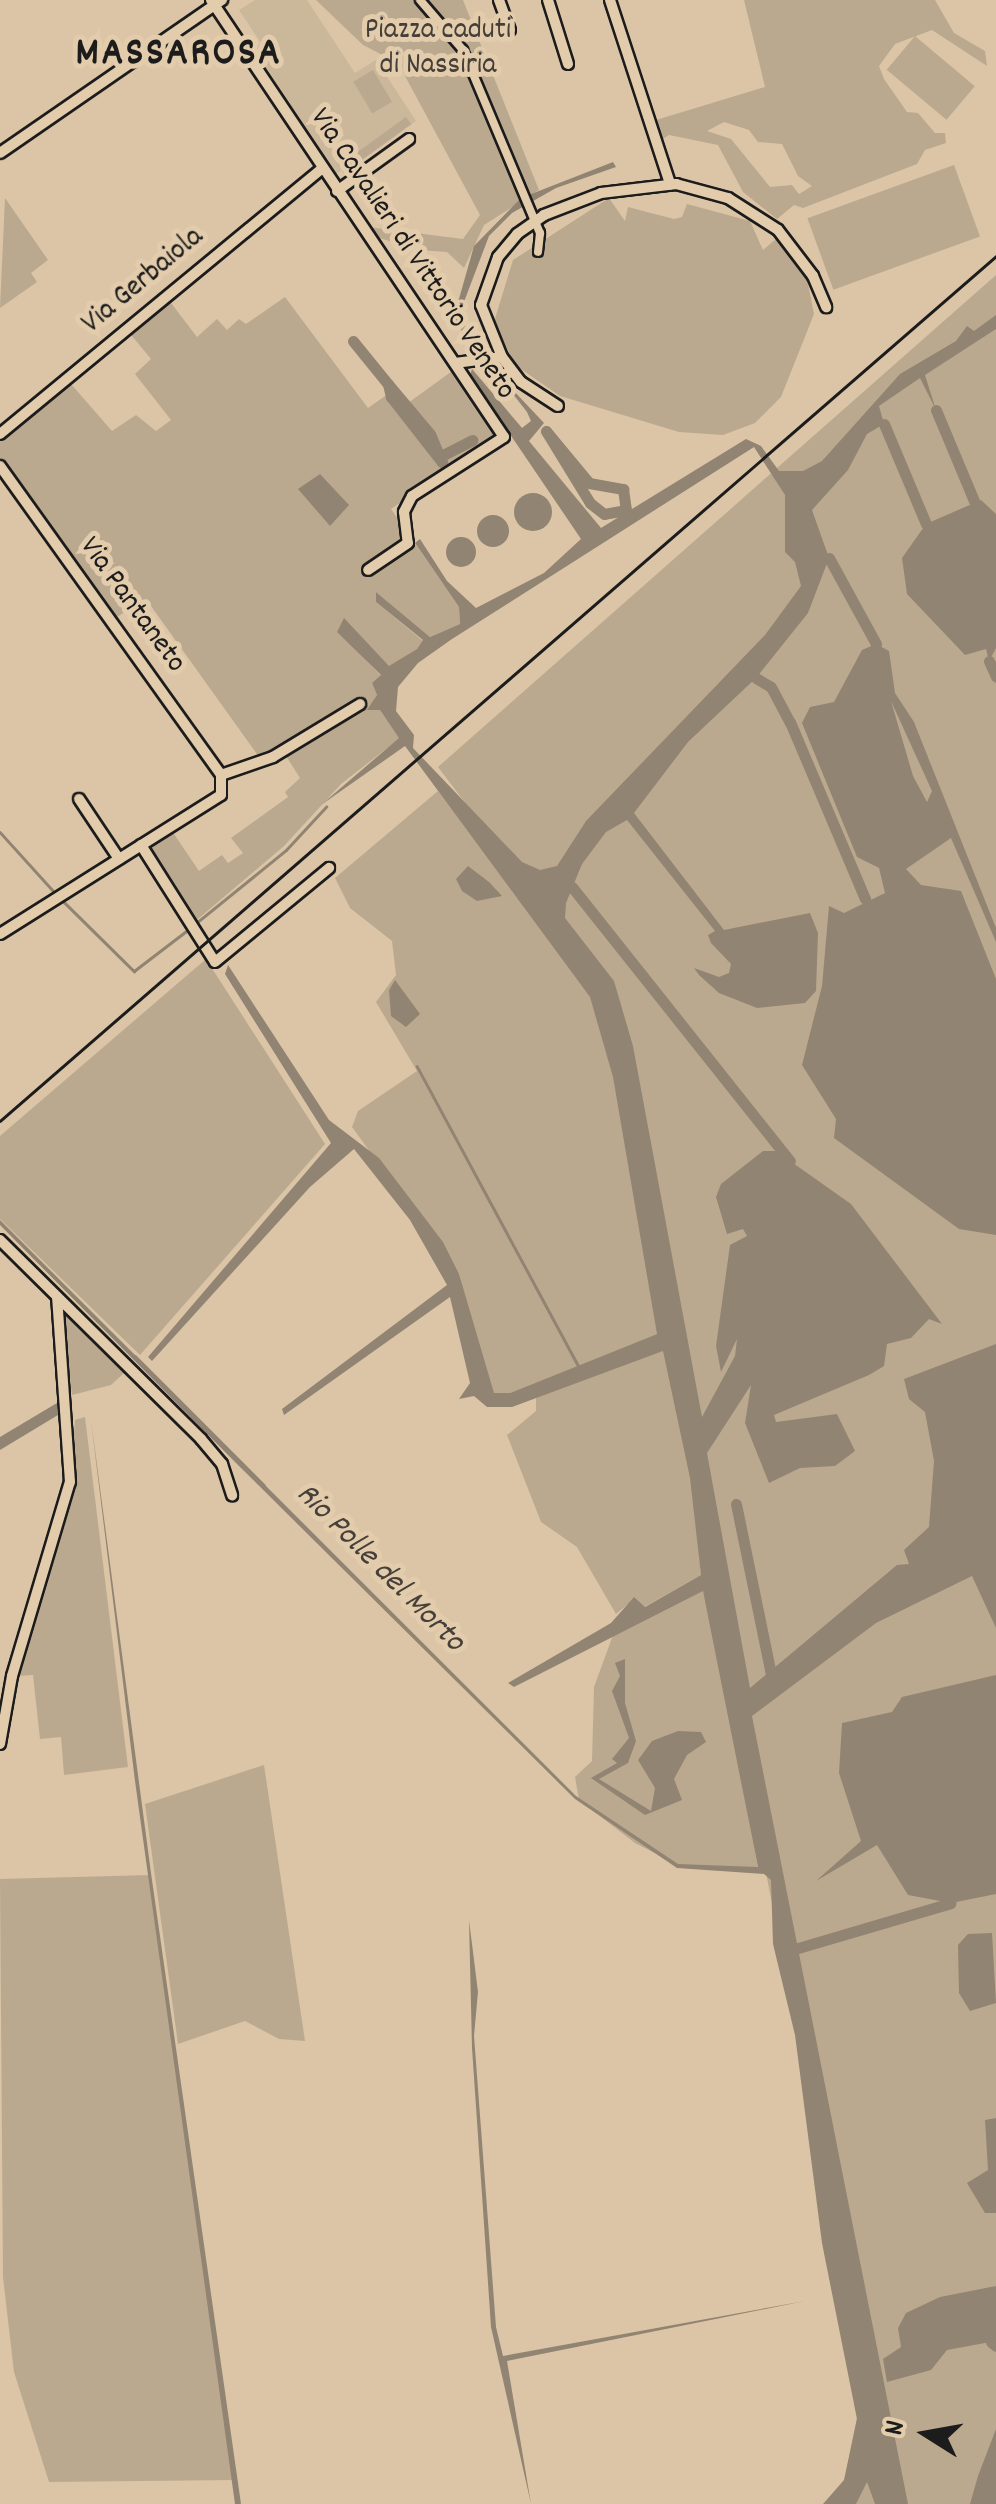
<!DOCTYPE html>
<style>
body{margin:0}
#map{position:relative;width:996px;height:2504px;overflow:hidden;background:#dbc5a6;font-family:Dekko,sans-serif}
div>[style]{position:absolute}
.built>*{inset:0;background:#cbb79a}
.green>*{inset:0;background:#bba98f;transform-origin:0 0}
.water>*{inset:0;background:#928472}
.round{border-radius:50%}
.stream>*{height:2.5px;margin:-1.25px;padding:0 1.25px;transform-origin:1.25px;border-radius:1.25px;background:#928472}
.canal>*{height:11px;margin:-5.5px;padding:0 5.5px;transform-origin:5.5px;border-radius:5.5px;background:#928472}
.roads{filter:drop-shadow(2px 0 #1c1c1c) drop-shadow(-2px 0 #1c1c1c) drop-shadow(0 2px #1c1c1c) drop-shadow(0 -2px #1c1c1c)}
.pedestrian>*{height:8px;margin:-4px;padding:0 4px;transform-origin:4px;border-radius:4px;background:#e3ccac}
.minor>*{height:10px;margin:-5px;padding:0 5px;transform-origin:5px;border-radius:5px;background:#e3ccac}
.rail>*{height:2.5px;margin:-1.25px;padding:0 1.25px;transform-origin:1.25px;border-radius:1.25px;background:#1c1c1c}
span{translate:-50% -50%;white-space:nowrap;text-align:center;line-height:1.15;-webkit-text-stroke:10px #e3ccac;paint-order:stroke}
.park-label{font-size:30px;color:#443f39}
.street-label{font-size:30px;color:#1c1c1c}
.water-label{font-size:32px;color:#45403a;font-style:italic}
.district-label{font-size:40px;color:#1c1c1c;font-weight:700;letter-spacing:2.5px}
.north{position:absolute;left:876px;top:2384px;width:100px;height:100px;-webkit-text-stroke:8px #e3ccac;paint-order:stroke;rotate:281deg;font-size:28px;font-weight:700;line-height:40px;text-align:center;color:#1c1c1c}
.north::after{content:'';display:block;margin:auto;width:35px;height:45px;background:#1c1c1c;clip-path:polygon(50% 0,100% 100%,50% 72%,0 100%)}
</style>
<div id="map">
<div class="built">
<i style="clip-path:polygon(255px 0,307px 0,355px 73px,376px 60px,416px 121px,336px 174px,254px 49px,261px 43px,239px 10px)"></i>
</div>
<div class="green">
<i style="clip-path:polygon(316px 0,463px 0,539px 190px,484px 225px,464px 268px,447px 252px,419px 250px,373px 236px,368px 227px,463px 239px,480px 215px,398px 63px,363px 45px)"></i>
<i style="clip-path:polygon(evenodd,744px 0,935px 0,954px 33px,985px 51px,987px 66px,932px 30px,895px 44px,879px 66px,884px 79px,907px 112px,918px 113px,935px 133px,945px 133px,946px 143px,925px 150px,917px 164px,803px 208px,794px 205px,777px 219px,743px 192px,718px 145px,669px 135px,661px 140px,656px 120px,765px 87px,744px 0,724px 122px,749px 130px,758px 142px,782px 144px,798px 176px,812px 186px,799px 194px,792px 185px,770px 187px,731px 139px,707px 131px,724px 122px)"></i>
<i style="left:915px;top:36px;width:78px;height:44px;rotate:40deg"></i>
<i style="left:373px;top:70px;width:37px;height:23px;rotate:59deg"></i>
<i style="left:406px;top:117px;width:9px;height:83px;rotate:54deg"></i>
<i style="left:954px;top:165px;width:76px;height:156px;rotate:70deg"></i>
<i style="clip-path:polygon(5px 198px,48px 260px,31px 273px,37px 282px,0 308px)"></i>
<i style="clip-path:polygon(609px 198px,625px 221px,628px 207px,674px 219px,682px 217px,687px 204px,750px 221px,763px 250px,777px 238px,806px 274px,814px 314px,781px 397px,755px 423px,723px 435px,679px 432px,560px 396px,515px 365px,494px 322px,513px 260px)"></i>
<i style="clip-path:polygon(996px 275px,996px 2504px,825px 2504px,844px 2482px,857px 2417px,813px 2110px,697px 1525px,701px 1575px,644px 1607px,628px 1604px,616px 1614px,577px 1547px,541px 1522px,507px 1435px,536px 1411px,536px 1397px,663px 1350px,657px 1334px,510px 1393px,494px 1393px,487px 1385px,459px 1274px,352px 1127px,358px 1111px,417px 1071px,376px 1002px,396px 975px,392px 941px,350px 908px,335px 878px,438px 791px,587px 990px,580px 954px,438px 767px)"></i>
<i style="clip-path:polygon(285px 297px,368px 408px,388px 394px,401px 408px,455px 369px,499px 435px,391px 509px,459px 607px,460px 624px,430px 637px,376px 592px,376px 602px,423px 641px,417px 649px,389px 667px,353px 632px,345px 627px,339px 632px,381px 676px,372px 683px,377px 695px,369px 709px,380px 710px,400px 738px,341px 784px,284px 846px,192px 924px,146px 847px,172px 831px,199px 871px,222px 855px,228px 863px,243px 853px,231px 838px,288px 797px,285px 792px,300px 778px,281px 748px,259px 757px,146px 599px,112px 620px,0 459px,0 440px,71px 384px,112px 431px,136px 415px,156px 431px,171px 420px,135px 374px,151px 359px,127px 330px,168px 299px,197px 337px,217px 319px,227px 330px,239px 319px,246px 324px)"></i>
<i style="clip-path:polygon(206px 959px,325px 1144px,140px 1355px,0 1219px,0 1136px)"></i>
<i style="clip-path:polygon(62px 1310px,124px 1373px,111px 1385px,72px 1395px)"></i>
<i style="clip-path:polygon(85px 1417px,128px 1767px,64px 1775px,61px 1737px,40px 1739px,33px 1675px,18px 1676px,69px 1506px,75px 1420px)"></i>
<i style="clip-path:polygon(703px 1590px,718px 1655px,758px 1868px,684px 1868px,635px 1843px,579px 1800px,575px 1777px,592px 1761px,594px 1687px,613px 1635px)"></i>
<i style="clip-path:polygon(264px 1765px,305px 2041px,279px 2039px,245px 2021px,178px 2044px,145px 1804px)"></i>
<i style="clip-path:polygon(150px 1875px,235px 2480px,49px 2482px,14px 2372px,3px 2277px,0 1879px)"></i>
</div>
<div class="water">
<i style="clip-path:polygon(613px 162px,616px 167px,556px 188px,512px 213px,489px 236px,459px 315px,484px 358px,453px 320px,474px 246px,521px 198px)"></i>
<i style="clip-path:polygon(evenodd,996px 315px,996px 329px,925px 375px,936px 410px,920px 378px,879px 406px,884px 424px,867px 434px,848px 470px,812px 510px,829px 558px,808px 613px,756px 678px,688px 742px,634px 813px,724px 930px,810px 913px,818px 933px,816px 991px,805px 1003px,757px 1008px,719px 993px,699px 975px,694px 968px,719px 977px,729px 973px,731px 964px,711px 943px,708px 935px,715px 931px,627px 820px,606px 832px,582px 864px,566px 903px,565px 918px,614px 981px,633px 1046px,702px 1417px,735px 1356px,737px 1339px,721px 1372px,716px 1346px,730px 1245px,747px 1236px,743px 1229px,727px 1234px,716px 1197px,721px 1184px,763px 1151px,776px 1151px,851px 1204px,942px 1324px,929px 1319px,911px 1338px,887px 1344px,884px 1366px,869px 1375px,774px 1415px,776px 1422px,837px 1414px,855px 1451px,835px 1466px,800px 1468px,769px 1483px,745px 1423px,751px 1385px,707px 1453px,750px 1688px,897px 1565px,909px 1564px,904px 1550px,929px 1527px,934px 1461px,925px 1412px,909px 1399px,904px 1379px,996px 1344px,996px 1628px,972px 1576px,876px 1623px,752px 1716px,908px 2504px,875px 2504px,867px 2482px,856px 2504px,823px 2504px,844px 2480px,857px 2419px,822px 2243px,795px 2035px,773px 1944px,771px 1880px,764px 1874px,677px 1868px,575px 1799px,238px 1465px,0 1225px,0 1220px,576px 1796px,678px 1864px,758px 1867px,703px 1591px,514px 1687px,508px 1683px,611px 1623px,634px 1597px,645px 1607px,701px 1575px,690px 1478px,663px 1351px,512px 1407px,487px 1407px,474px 1396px,459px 1399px,470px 1383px,450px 1297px,284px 1415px,282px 1409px,447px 1285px,410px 1220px,354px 1149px,310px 1187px,152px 1361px,148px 1357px,331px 1143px,225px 974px,228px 965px,329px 1120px,379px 1158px,443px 1242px,459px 1274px,494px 1393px,510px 1393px,657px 1334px,613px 1077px,590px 997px,405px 746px,321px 805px,399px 738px,380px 710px,367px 710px,377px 695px,372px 683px,381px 675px,337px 632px,344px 618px,389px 666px,417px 649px,423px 640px,376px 602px,376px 592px,430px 637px,460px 624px,459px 607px,415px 543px,420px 539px,447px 581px,476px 608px,544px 573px,581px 539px,470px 375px,472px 369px,522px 428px,531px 421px,527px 412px,494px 370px,544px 423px,529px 441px,601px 528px,746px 439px,761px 446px,779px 471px,803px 471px,822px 461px,900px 374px,956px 341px,967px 326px,974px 331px,996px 315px,754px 447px,785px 495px,785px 552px,795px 562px,801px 586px,765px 635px,586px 821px,557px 866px,540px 870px,522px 862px,413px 748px,414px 735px,396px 711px,398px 687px,418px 663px,452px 639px,754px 447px)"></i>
<i style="clip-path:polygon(320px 474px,349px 505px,330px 526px,298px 489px)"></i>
<i class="round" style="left:514px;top:493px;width:38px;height:38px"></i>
<i style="clip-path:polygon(981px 500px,996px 514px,996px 648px,989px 661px,986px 649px,965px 655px,907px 594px,902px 558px,926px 524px)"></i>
<i class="round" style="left:477px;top:515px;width:32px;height:32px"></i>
<i class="round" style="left:446px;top:537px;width:30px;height:30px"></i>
<i style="clip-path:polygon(evenodd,876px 644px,889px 651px,895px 693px,914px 722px,996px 928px,996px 942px,951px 838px,906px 869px,921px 885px,961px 891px,996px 979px,996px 1235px,959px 1229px,834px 1138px,836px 1119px,802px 1065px,822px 986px,829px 906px,844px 913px,885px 893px,879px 868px,857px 857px,802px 723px,810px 707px,834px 702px,862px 650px,876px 644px,891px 701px,932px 791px,927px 802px,913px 776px,891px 701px)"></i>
<i style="clip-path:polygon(468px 866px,489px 882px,502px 896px,477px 901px,462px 891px,456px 879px)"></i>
<i style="clip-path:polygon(395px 980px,420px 1014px,406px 1027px,391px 1016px,389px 990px)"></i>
<i style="clip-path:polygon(62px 1400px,63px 1412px,0 1450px,0 1437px)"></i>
<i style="clip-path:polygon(91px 1420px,151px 1873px,241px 2504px,235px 2504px,135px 1781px)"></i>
<i style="clip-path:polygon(625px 1659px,625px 1703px,636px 1741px,628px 1763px,599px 1779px,651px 1811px,655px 1788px,638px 1760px,652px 1741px,678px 1731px,701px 1732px,706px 1742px,687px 1755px,674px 1779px,682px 1800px,645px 1815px,591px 1778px,617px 1763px,612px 1759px,629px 1738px,612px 1691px,620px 1676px,615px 1663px)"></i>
<i style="clip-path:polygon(996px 1675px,996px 1894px,951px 1903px,908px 1895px,877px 1845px,816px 1881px,861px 1841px,839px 1773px,842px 1723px,892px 1712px,902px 1697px)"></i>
<i style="clip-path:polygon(469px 1920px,478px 1992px,474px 2036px,496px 2327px,503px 2356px,805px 2301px,507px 2361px,531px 2504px,491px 2327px,472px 2048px)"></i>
<i style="clip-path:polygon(992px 1933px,996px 2003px,970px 2011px,959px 1993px,958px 1945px,968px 1934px)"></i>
<i style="clip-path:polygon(996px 2118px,996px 2213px,985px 2213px,967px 2183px,988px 2170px,985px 2120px)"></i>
<i style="clip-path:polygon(996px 2286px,996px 2341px,947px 2350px,931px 2370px,887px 2382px,883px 2359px,901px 2347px,898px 2328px,906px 2313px,940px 2297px)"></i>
<i style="clip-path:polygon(996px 2429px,996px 2504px,970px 2504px,978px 2476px)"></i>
</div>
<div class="stream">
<i style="left:0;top:832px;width:84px;rotate:47.9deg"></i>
<i style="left:61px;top:899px;width:103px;rotate:44.6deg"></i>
<i style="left:134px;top:971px;width:69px;rotate:-37.4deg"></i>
<i style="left:195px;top:924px;width:117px;rotate:-39.1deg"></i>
<i style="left:286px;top:850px;width:59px;rotate:-47.1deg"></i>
<i style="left:417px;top:1066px;width:342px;rotate:61.7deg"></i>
<i style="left:135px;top:1356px;width:182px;rotate:45deg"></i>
</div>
<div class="canal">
<i style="left:353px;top:341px;width:55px;rotate:50.9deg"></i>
<i style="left:388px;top:384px;width:65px;rotate:50deg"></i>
<i style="left:430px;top:434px;width:30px;rotate:67deg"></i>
<i style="left:442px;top:462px;width:83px;rotate:-128.1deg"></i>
<i style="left:391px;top:397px;width:13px;rotate:-103deg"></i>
<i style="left:936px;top:410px;width:99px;rotate:67.3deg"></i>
<i style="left:884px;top:424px;width:108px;rotate:67.2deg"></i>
<i style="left:546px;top:431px;width:67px;rotate:50.4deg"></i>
<i style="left:589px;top:483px;width:35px;rotate:10deg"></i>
<i style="left:623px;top:489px;width:21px;rotate:82deg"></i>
<i style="left:626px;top:510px;width:22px;rotate:170deg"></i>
<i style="left:604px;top:514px;width:18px;rotate:-142deg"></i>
<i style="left:590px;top:503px;width:84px;rotate:-121.4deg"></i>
<i style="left:443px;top:455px;width:33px;rotate:-27deg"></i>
<i style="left:829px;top:558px;width:98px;rotate:61.3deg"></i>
<i style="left:989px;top:661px;width:17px;rotate:66deg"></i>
<i style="left:756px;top:678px;width:17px;rotate:31deg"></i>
<i style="left:771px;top:687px;width:40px;rotate:62deg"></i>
<i style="left:790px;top:722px;width:192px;rotate:67deg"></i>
<i style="left:572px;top:887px;width:350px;rotate:51.5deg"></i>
<i style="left:736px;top:1504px;width:174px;rotate:78.4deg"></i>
<i style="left:798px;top:1948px;width:159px;rotate:-16.4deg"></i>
<i style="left:991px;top:2342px;width:6px;rotate:39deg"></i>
</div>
<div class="roads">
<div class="pedestrian">
<i style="left:420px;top:0;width:66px;rotate:49.3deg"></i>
<i style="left:463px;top:50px;width:199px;rotate:67.2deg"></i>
<i style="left:540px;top:233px;width:19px;rotate:96deg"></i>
</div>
<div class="minor">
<i style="left:211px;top:0;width:526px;rotate:56.16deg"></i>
<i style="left:504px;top:437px;width:109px;rotate:147.3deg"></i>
<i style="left:412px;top:496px;width:18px;rotate:117deg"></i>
<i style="left:404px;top:512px;width:31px;rotate:83deg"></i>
<i style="left:408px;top:543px;width:48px;rotate:146deg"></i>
<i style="left:499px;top:0;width:32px;rotate:70deg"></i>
<i style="left:548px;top:0;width:67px;rotate:72.6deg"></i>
<i style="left:610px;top:0;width:194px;rotate:71.9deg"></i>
<i style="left:0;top:153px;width:270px;rotate:-34.6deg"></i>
<i style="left:337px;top:191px;width:89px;rotate:-35.8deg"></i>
<i style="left:502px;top:357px;width:31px;rotate:53deg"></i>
<i style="left:521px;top:382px;width:44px;rotate:33deg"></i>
<i style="left:455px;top:363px;width:47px;rotate:-7.3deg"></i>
<i style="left:502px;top:357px;width:56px;rotate:-112deg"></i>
<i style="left:481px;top:305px;width:51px;rotate:-70.5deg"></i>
<i style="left:498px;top:257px;width:30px;rotate:-50deg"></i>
<i style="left:517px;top:234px;width:33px;rotate:-35deg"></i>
<i style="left:544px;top:215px;width:61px;rotate:-21.1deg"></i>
<i style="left:601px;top:193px;width:76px;rotate:-6.8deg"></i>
<i style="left:676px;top:184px;width:54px;rotate:15.1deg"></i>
<i style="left:728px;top:198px;width:59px;rotate:32.6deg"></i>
<i style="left:778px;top:230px;width:58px;rotate:52.7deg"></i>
<i style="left:813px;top:276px;width:34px;rotate:67deg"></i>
<i style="left:0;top:434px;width:417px;rotate:-39.5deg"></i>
<i style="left:0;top:466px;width:380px;rotate:54.4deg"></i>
<i style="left:79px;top:799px;width:72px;rotate:56.3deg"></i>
<i style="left:141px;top:845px;width:138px;rotate:57.7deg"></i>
<i style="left:215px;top:962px;width:148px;rotate:-39.5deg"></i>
<i style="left:0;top:934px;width:261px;rotate:-32.2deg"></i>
<i style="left:221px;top:795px;width:20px;rotate:-90deg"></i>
<i style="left:221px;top:775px;width:55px;rotate:-19.1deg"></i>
<i style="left:273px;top:757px;width:102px;rotate:-31.3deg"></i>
<i style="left:0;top:1240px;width:283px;rotate:44.7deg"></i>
<i style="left:201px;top:1439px;width:33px;rotate:50deg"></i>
<i style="left:222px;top:1464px;width:33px;rotate:72deg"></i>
<i style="left:0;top:1744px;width:69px;rotate:-80deg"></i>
<i style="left:12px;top:1676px;width:202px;rotate:-73.4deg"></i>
<i style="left:70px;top:1482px;width:185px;rotate:-94deg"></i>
</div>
</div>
<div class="rail">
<i style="left:0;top:1121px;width:1319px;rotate:-40.97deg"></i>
</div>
<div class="park-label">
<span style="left:438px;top:49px">Piazza caduti<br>di Nassiria</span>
</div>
<div class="street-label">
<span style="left:411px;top:255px;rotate:56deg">Via Cavalieri di Vittorio Veneto</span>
<span style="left:144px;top:282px;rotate:-40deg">Via Gerbaiola</span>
<span style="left:131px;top:606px;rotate:54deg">Via Pantaneto</span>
</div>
<div class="water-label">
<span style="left:379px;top:1569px;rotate:45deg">Rio Polle del Morto</span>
</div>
<div class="district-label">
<span style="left:179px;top:56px">MASSAROSA</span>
</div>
<div class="north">N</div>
</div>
